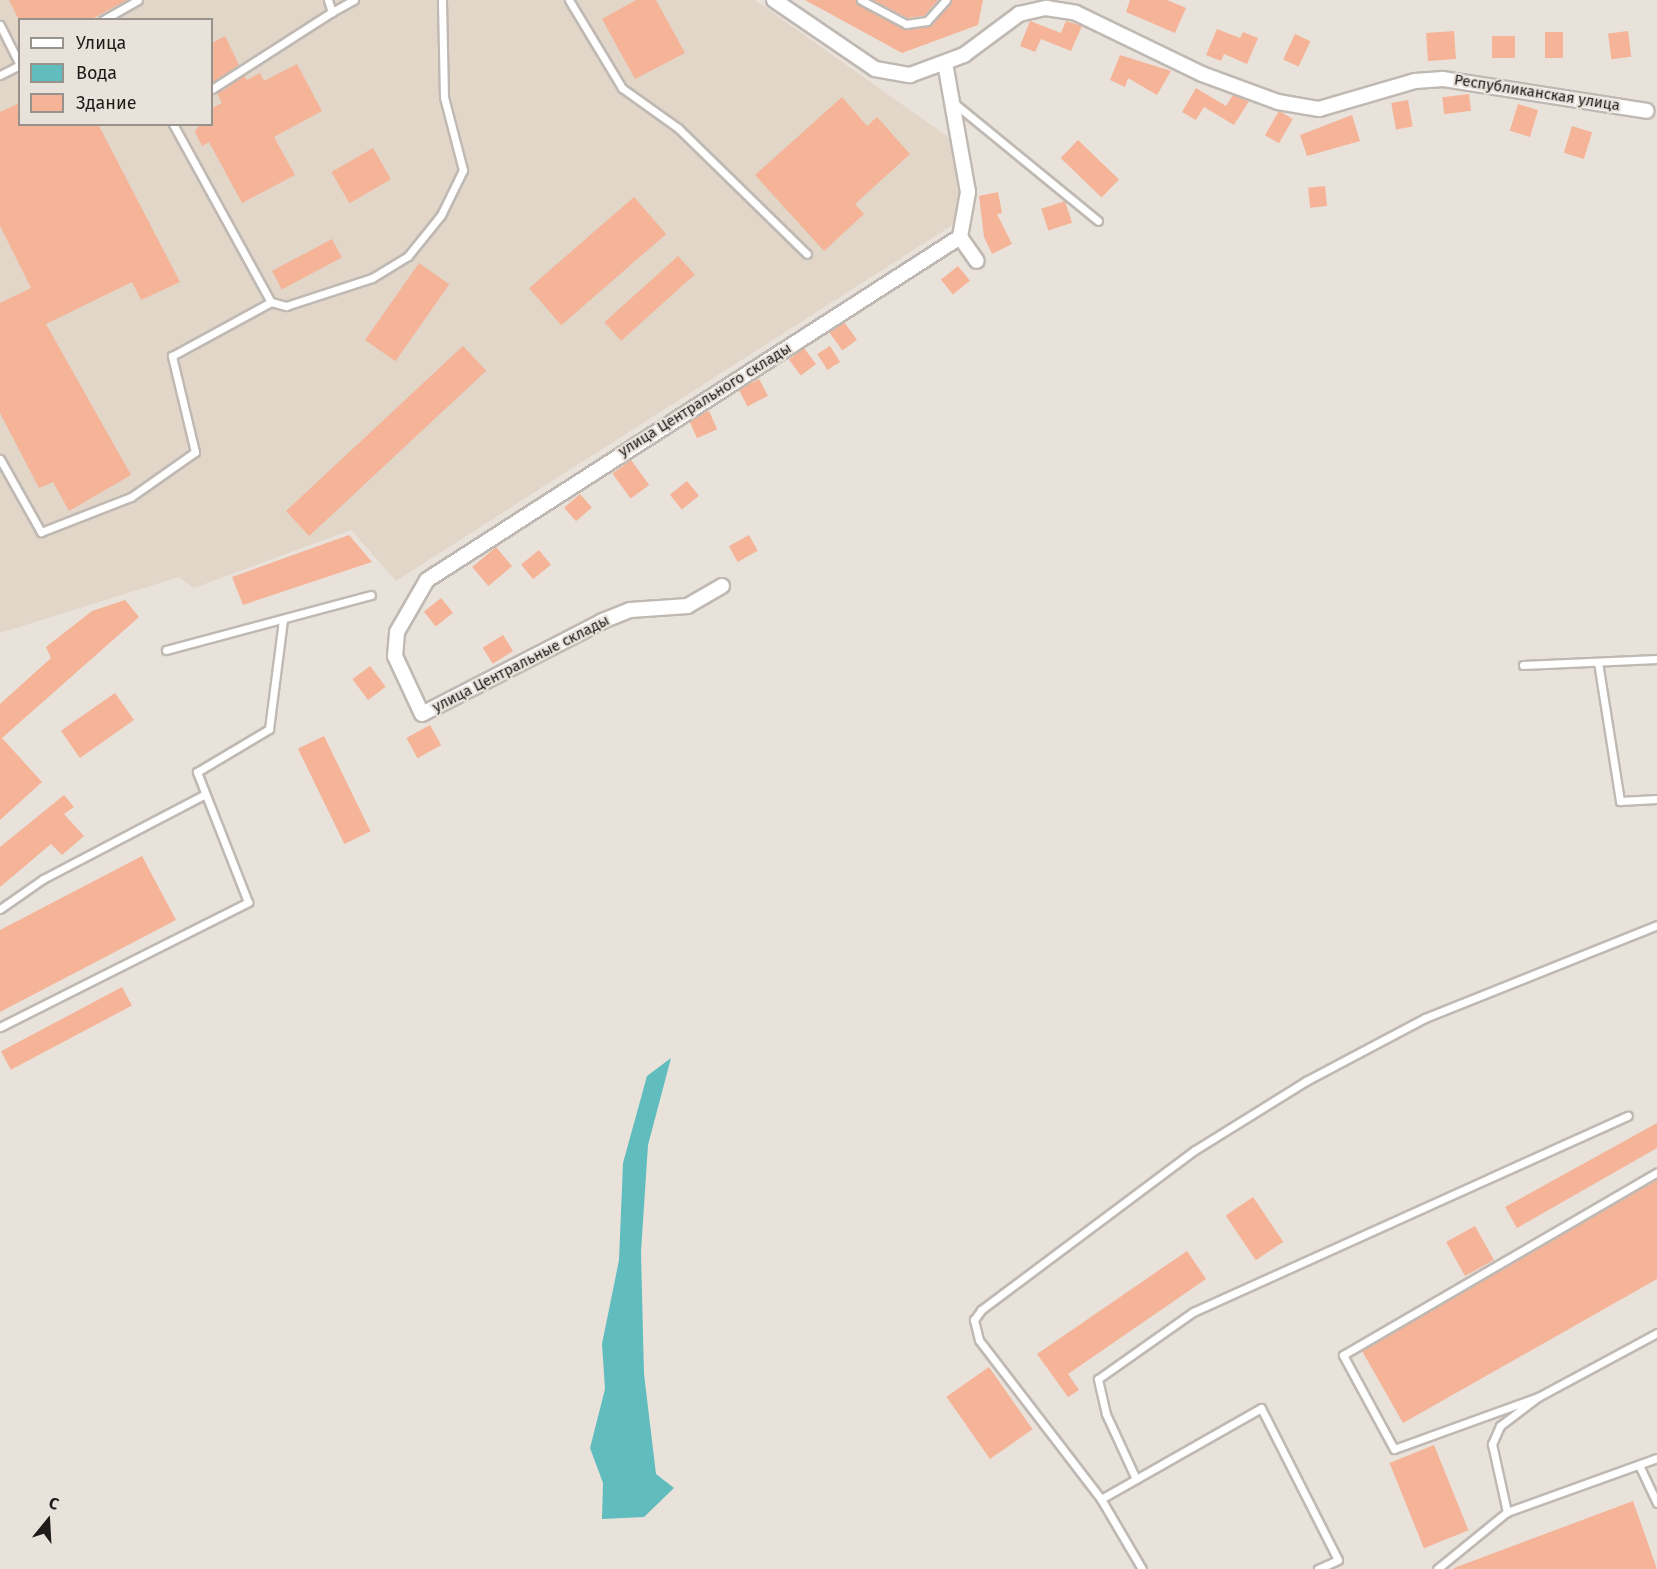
<!DOCTYPE html>
<meta charset="utf-8">
<style>
body{margin:0}
#map{position:relative;width:1657px;height:1569px;overflow:hidden;background:#e9e2db;font-family:"Fira Sans",sans-serif}
div>[style]{position:absolute}
.built>*{inset:0;background:#e2d6c9}
.water>*{inset:0;background:#61bcbd}
.building>*{inset:0;background:#f5b397;transform-origin:0 0}
.roads{filter:drop-shadow(2px 0 #c0b9b3) drop-shadow(-2px 0 #c0b9b3) drop-shadow(0 2px #c0b9b3) drop-shadow(0 -2px #c0b9b3)}
.lane>*{height:7px;margin:-3.5px;padding:0 3.5px;transform-origin:3.5px;border-radius:3.5px;background:#fff}
.street>*{height:14px;margin:-7px;padding:0 7px;transform-origin:7px;border-radius:7px;background:#fff}
span{translate:-50% -50%;white-space:nowrap;text-align:center;line-height:1.15;-webkit-text-stroke:4.5px #e9e2db;paint-order:stroke}
.street-label{font-size:15px;color:#1e1b19}
.legend{position:absolute;left:18px;top:18px;width:195px;height:108px;box-sizing:border-box;background:#e9e2db;border:2px solid #98928d;margin:0;padding:8px 10px;list-style:none;font-size:18px;color:#1e1b19}
.legend li{display:flex;align-items:center;gap:12px;height:30px}
.legend b{width:30px;border:2px solid #98928d}
.north{position:absolute;left:18px;top:1491px;width:60px;height:60px;-webkit-text-stroke:4px #e9e2db;paint-order:stroke;rotate:18deg;font-size:16px;font-weight:700;line-height:24px;text-align:center;color:#1e1b19}
.north::after{content:'';display:block;margin:auto;width:21px;height:27px;background:#1e1b19;clip-path:polygon(50% 0,100% 100%,50% 72%,0 100%)}
</style>
<div id="map">
<div class="built">
<i style="clip-path:polygon(evenodd,0 0,755px 0,951px 139px,962px 219px,396px 581px,351px 530px,194px 588px,179px 577px,0 633px,0 0,20px 20px,212px 20px,212px 124px,20px 124px,20px 20px)"></i>
</div>
<div class="water">
<i style="clip-path:polygon(671px 1058px,648px 1145px,641px 1252px,644px 1374px,656px 1474px,674px 1488px,644px 1517px,602px 1519px,603px 1483px,590px 1448px,605px 1389px,602px 1344px,619px 1260px,623px 1163px,647px 1076px)"></i>
</div>
<div class="building">
<i style="clip-path:polygon(9px 0,127px 0,90px 20px,19px 20px)"></i>
<i style="clip-path:polygon(636px 0,656px 0,685px 53px,635px 79px,602px 19px)"></i>
<i style="clip-path:polygon(805px 0,855px 0,907px 30px,931px 25px,952px 0,983px 0,978px 25px,902px 53px)"></i>
<i style="clip-path:polygon(873px 0,938px 0,924px 16px,907px 18px)"></i>
<i style="clip-path:polygon(1130px 0,1167px 0,1186px 8px,1175px 33px,1126px 12px)"></i>
<i style="clip-path:polygon(1030px 21px,1061px 33px,1066px 21px,1082px 26px,1071px 51px,1041px 39px,1035px 52px,1020px 46px)"></i>
<i style="clip-path:polygon(1217px 29px,1240px 38px,1243px 32px,1258px 38px,1247px 64px,1224px 54px,1221px 61px,1206px 55px)"></i>
<i style="left:1454px;top:31px;width:28px;height:28px;rotate:86deg"></i>
<i style="left:1628px;top:31px;width:26px;height:20px;rotate:83deg"></i>
<i style="left:1545px;top:32px;width:18px;height:26px"></i>
<i style="left:1295px;top:34px;width:17px;height:28px;rotate:25deg"></i>
<i style="clip-path:polygon(225px 36px,239px 65px,212px 83px,212px 43px)"></i>
<i style="left:1492px;top:36px;width:23px;height:22px"></i>
<i style="clip-path:polygon(1120px 55px,1171px 71px,1157px 95px,1128px 78px,1125px 87px,1110px 80px)"></i>
<i style="clip-path:polygon(297px 64px,322px 111px,274px 137px,295px 175px,242px 203px,209px 142px,202px 146px,195px 132px,200px 124px,212px 124px,212px 108px,222px 103px,217px 93px,244px 75px,247px 80px,260px 73px,264px 81px)"></i>
<i style="clip-path:polygon(1196px 88px,1226px 106px,1233px 95px,1249px 101px,1234px 125px,1204px 107px,1196px 120px,1182px 112px)"></i>
<i style="left:1469px;top:94px;width:17px;height:27px;rotate:83deg"></i>
<i style="clip-path:polygon(842px 97px,867px 126px,877px 117px,910px 154px,855px 204px,864px 214px,824px 251px,755px 175px)"></i>
<i style="left:1408px;top:100px;width:27px;height:17px;rotate:80deg"></i>
<i style="clip-path:polygon(20px 103px,20px 124px,98px 124px,180px 282px,141px 300px,132px 282px,46px 324px,131px 475px,69px 511px,53px 482px,39px 488px,0 413px,0 303px,31px 288px,0 226px,0 112px)"></i>
<i style="left:1518px;top:104px;width:21px;height:28px;rotate:17deg"></i>
<i style="left:1279px;top:111px;width:16px;height:28px;rotate:30deg"></i>
<i style="clip-path:polygon(1352px 115px,1360px 141px,1307px 156px,1300px 135px)"></i>
<i style="left:1572px;top:126px;width:21px;height:28px;rotate:17deg"></i>
<i style="left:1078px;top:140px;width:57px;height:25px;rotate:44deg"></i>
<i style="left:373px;top:148px;width:36px;height:48px;rotate:60deg"></i>
<i style="left:1325px;top:186px;width:20px;height:17px;rotate:84deg"></i>
<i style="clip-path:polygon(998px 192px,1002px 213px,997px 214px,1012px 244px,992px 254px,984px 237px,979px 196px)"></i>
<i style="left:634px;top:197px;width:49px;height:139px;rotate:49deg"></i>
<i style="left:1065px;top:201px;width:23px;height:25px;rotate:72deg"></i>
<i style="left:332px;top:239px;width:21px;height:68px;rotate:62deg"></i>
<i style="left:678px;top:256px;width:25px;height:99px;rotate:48deg"></i>
<i style="left:419px;top:263px;width:37px;height:94px;rotate:35deg"></i>
<i style="left:958px;top:266px;width:19px;height:22px;rotate:51deg"></i>
<i style="left:844px;top:322px;width:22px;height:18px;rotate:54deg"></i>
<i style="left:463px;top:346px;width:34px;height:242px;rotate:47deg"></i>
<i style="left:830px;top:346px;width:19px;height:15px;rotate:58deg"></i>
<i style="left:804px;top:348px;width:20px;height:19px;rotate:53deg"></i>
<i style="left:759px;top:379px;width:19px;height:23px;rotate:62deg"></i>
<i style="left:709px;top:411px;width:20px;height:22px;rotate:66deg"></i>
<i style="left:631px;top:460px;width:31px;height:23px;rotate:54deg"></i>
<i style="left:687px;top:481px;width:19px;height:22px;rotate:51deg"></i>
<i style="left:580px;top:494px;width:18px;height:21px;rotate:49deg"></i>
<i style="clip-path:polygon(349px 535px,372px 562px,243px 605px,232px 577px)"></i>
<i style="left:749px;top:535px;width:18px;height:23px;rotate:61deg"></i>
<i style="left:496px;top:547px;width:25px;height:31px;rotate:50deg"></i>
<i style="left:539px;top:550px;width:19px;height:23px;rotate:51deg"></i>
<i style="left:441px;top:598px;width:19px;height:22px;rotate:51deg"></i>
<i style="clip-path:polygon(125px 600px,139px 617px,2px 738px,42px 782px,0 820px,0 704px,51px 658px,46px 647px,92px 611px)"></i>
<i style="left:503px;top:635px;width:19px;height:24px;rotate:58deg"></i>
<i style="left:370px;top:666px;width:26px;height:22px;rotate:53deg"></i>
<i style="left:115px;top:693px;width:33px;height:66px;rotate:55deg"></i>
<i style="left:430px;top:725px;width:23px;height:27px;rotate:61deg"></i>
<i style="left:324px;top:736px;width:106px;height:29px;rotate:64deg"></i>
<i style="clip-path:polygon(64px 795px,74px 807px,64px 814px,84px 836px,62px 855px,51px 844px,0 887px,0 847px)"></i>
<i style="clip-path:polygon(142px 856px,176px 920px,0 1012px,0 930px)"></i>
<i style="left:122px;top:987px;width:21px;height:137px;rotate:62deg"></i>
<i style="clip-path:polygon(1657px 1123px,1657px 1148px,1517px 1228px,1505px 1207px)"></i>
<i style="clip-path:polygon(1657px 1180px,1657px 1279px,1403px 1423px,1362px 1351px)"></i>
<i style="left:1253px;top:1197px;width:54px;height:33px;rotate:56deg"></i>
<i style="left:1475px;top:1226px;width:39px;height:33px;rotate:61deg"></i>
<i style="clip-path:polygon(1187px 1251px,1206px 1279px,1068px 1374px,1079px 1390px,1068px 1397px,1037px 1354px)"></i>
<i style="left:989px;top:1367px;width:76px;height:52px;rotate:55deg"></i>
<i style="left:1434px;top:1445px;width:92px;height:48px;rotate:68deg"></i>
<i style="clip-path:polygon(1633px 1501px,1657px 1569px,1454px 1569px,1454px 1568px)"></i>
</div>
<div class="roads">
<div class="lane">
<i style="left:328px;top:0;width:13px;rotate:72deg"></i>
<i style="left:332px;top:12px;width:25px;rotate:-29deg"></i>
<i style="left:569px;top:0;width:103px;rotate:58.9deg"></i>
<i style="left:622px;top:88px;width:69px;rotate:35.5deg"></i>
<i style="left:678px;top:128px;width:180px;rotate:44.3deg"></i>
<i style="left:861px;top:0;width:51px;rotate:28.1deg"></i>
<i style="left:906px;top:24px;width:21px;rotate:-8deg"></i>
<i style="left:927px;top:21px;width:28px;rotate:-48deg"></i>
<i style="left:103px;top:20px;width:40px;rotate:-29.7deg"></i>
<i style="left:0;top:25px;width:45px;rotate:63.4deg"></i>
<i style="left:0;top:75px;width:22px;rotate:-27deg"></i>
<i style="left:212px;top:89px;width:143px;rotate:-32.7deg"></i>
<i style="left:954px;top:103px;width:186px;rotate:39.3deg"></i>
<i style="left:173px;top:124px;width:203px;rotate:61.2deg"></i>
<i style="left:271px;top:302px;width:16px;rotate:15deg"></i>
<i style="left:286px;top:306px;width:90px;rotate:-18deg"></i>
<i style="left:372px;top:278px;width:42px;rotate:-31.4deg"></i>
<i style="left:408px;top:256px;width:53px;rotate:-51.2deg"></i>
<i style="left:441px;top:215px;width:50px;rotate:-63.9deg"></i>
<i style="left:463px;top:170px;width:75px;rotate:-104.6deg"></i>
<i style="left:444px;top:97px;width:97px;rotate:-91.2deg"></i>
<i style="left:0;top:459px;width:84px;rotate:60.7deg"></i>
<i style="left:41px;top:532px;width:97px;rotate:-21.3deg"></i>
<i style="left:131px;top:497px;width:78px;rotate:-35.1deg"></i>
<i style="left:195px;top:452px;width:99px;rotate:-103.5deg"></i>
<i style="left:172px;top:356px;width:113px;rotate:-28.6deg"></i>
<i style="left:166px;top:650px;width:212px;rotate:-15deg"></i>
<i style="left:1598px;top:662px;width:141px;rotate:81deg"></i>
<i style="left:1620px;top:801px;width:37px;rotate:-3deg"></i>
<i style="left:1523px;top:665px;width:134px;rotate:-2.6deg"></i>
<i style="left:0;top:909px;width:52px;rotate:-34.9deg"></i>
<i style="left:43px;top:879px;width:182px;rotate:-27.6deg"></i>
<i style="left:0;top:1027px;width:278px;rotate:-26.7deg"></i>
<i style="left:248px;top:902px;width:140px;rotate:-111.4deg"></i>
<i style="left:197px;top:772px;width:84px;rotate:-30.8deg"></i>
<i style="left:269px;top:729px;width:111px;rotate:-82.7deg"></i>
<i style="left:1657px;top:1333px;width:135px;rotate:151.7deg"></i>
<i style="left:1538px;top:1397px;width:48px;rotate:142.7deg"></i>
<i style="left:1500px;top:1426px;width:20px;rotate:114deg"></i>
<i style="left:1492px;top:1444px;width:70px;rotate:77.6deg"></i>
<i style="left:1507px;top:1512px;width:159px;rotate:-19.8deg"></i>
<i style="left:1538px;top:1397px;width:153px;rotate:160.1deg"></i>
<i style="left:1394px;top:1449px;width:107px;rotate:-118.5deg"></i>
<i style="left:1343px;top:1355px;width:363px;rotate:-30.2deg"></i>
<i style="left:1639px;top:1465px;width:42px;rotate:64.7deg"></i>
<i style="left:1136px;top:1479px;width:72px;rotate:-114.8deg"></i>
<i style="left:1106px;top:1414px;width:36px;rotate:-103deg"></i>
<i style="left:1098px;top:1379px;width:116px;rotate:-35.2deg"></i>
<i style="left:1193px;top:1312px;width:477px;rotate:-24.3deg"></i>
<i style="left:1101px;top:1499px;width:184px;rotate:-29.6deg"></i>
<i style="left:1261px;top:1408px;width:170px;rotate:63.1deg"></i>
<i style="left:1338px;top:1560px;width:22px;rotate:156deg"></i>
<i style="left:1142px;top:1569px;width:81px;rotate:-120.4deg"></i>
<i style="left:1101px;top:1499px;width:200px;rotate:-127.5deg"></i>
<i style="left:979px;top:1340px;width:21px;rotate:-104deg"></i>
<i style="left:974px;top:1320px;width:12px;rotate:-55deg"></i>
<i style="left:981px;top:1310px;width:267px;rotate:-36.8deg"></i>
<i style="left:1195px;top:1150px;width:131px;rotate:-31.9deg"></i>
<i style="left:1306px;top:1081px;width:135px;rotate:-27.9deg"></i>
<i style="left:1425px;top:1018px;width:250px;rotate:-21.8deg"></i>
<i style="left:1437px;top:1569px;width:90px;rotate:-39.2deg"></i>
</div>
<div class="street">
<i style="left:774px;top:0;width:122px;rotate:34.3deg"></i>
<i style="left:875px;top:69px;width:36px;rotate:10deg"></i>
<i style="left:910px;top:75px;width:58px;rotate:-20.3deg"></i>
<i style="left:964px;top:55px;width:69px;rotate:-36.7deg"></i>
<i style="left:1019px;top:14px;width:28px;rotate:-13deg"></i>
<i style="left:1046px;top:8px;width:30px;rotate:9deg"></i>
<i style="left:1076px;top:13px;width:140px;rotate:25.8deg"></i>
<i style="left:1202px;top:74px;width:81px;rotate:20.2deg"></i>
<i style="left:1278px;top:102px;width:42px;rotate:9.7deg"></i>
<i style="left:1319px;top:109px;width:100px;rotate:-16.3deg"></i>
<i style="left:1415px;top:81px;width:28px;rotate:-4deg"></i>
<i style="left:1443px;top:79px;width:206px;rotate:8.9deg"></i>
<i style="left:960px;top:237px;width:29px;rotate:55deg"></i>
<i style="left:722px;top:586px;width:39px;rotate:150deg"></i>
<i style="left:688px;top:606px;width:58px;rotate:176.1deg"></i>
<i style="left:630px;top:610px;width:31px;rotate:158deg"></i>
<i style="left:601px;top:622px;width:201px;rotate:152.8deg"></i>
<i style="left:422px;top:714px;width:64px;rotate:-115deg"></i>
<i style="left:395px;top:656px;width:24px;rotate:-85deg"></i>
<i style="left:397px;top:632px;width:60px;rotate:-60deg"></i>
<i style="left:427px;top:580px;width:634px;rotate:-32.76deg"></i>
<i style="left:960px;top:237px;width:46px;rotate:-79.9deg"></i>
<i style="left:968px;top:192px;width:131px;rotate:-100.1deg"></i>
</div>
</div>
<div class="street-label">
<span style="left:1537px;top:93px;rotate:9deg">Республиканская улица</span>
<span style="left:705px;top:400px;rotate:-32deg">улица Центрального склады</span>
<span style="left:521px;top:664px;rotate:-27deg">улица Центральные склады</span>
</div>
<ul class="legend">
<li><b style="height:8px;background:#fff"></b>Улица</li>
<li><b style="height:16px;background:#61bcbd"></b>Вода</li>
<li><b style="height:16px;background:#f5b397"></b>Здание</li>
</ul>
<div class="north">С</div>
</div>
